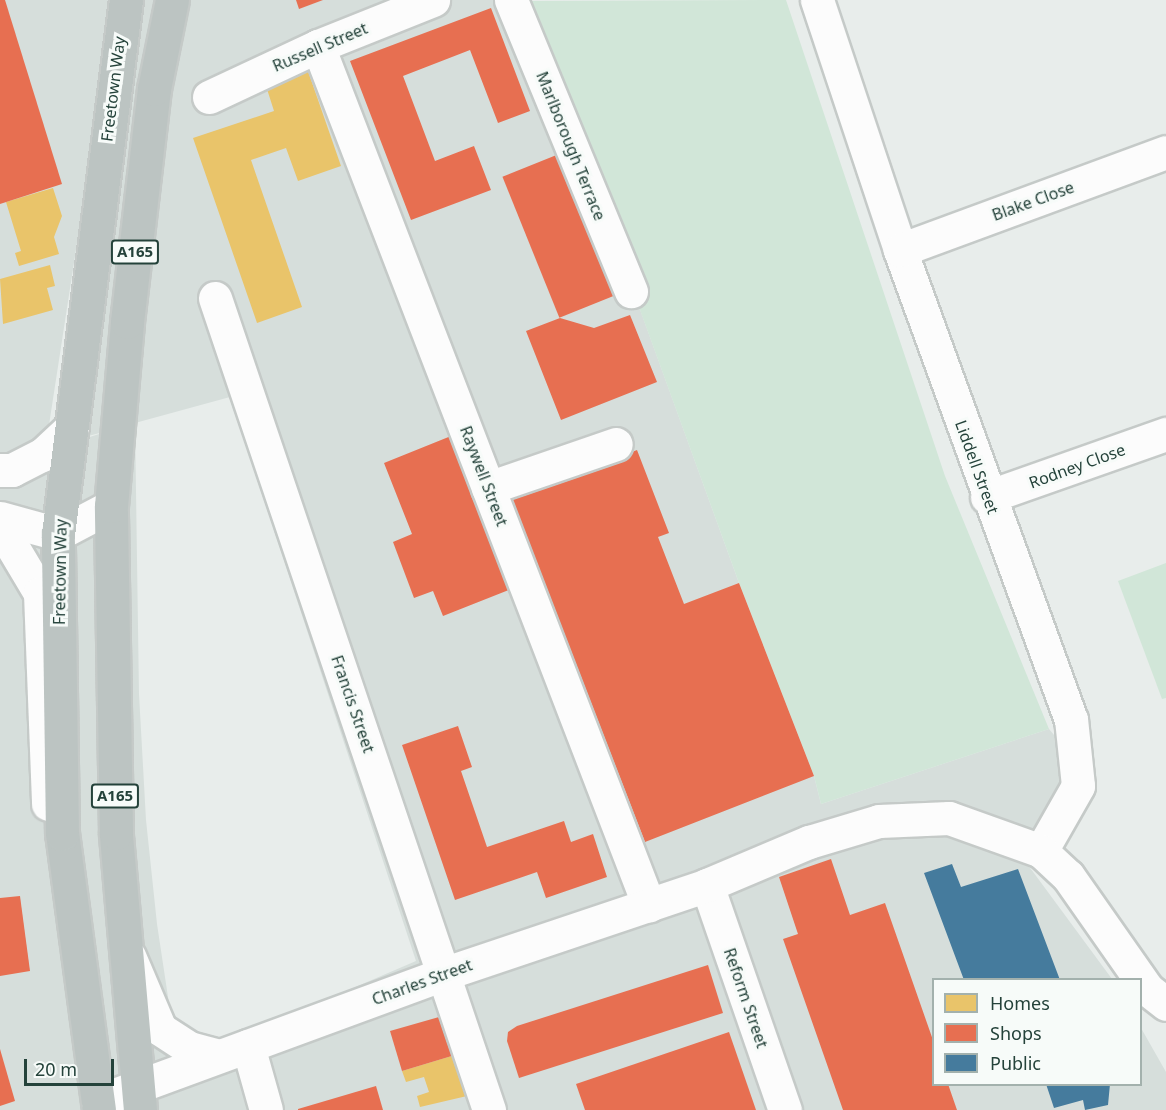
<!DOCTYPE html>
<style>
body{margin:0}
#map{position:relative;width:1166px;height:1110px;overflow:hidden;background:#e8edeb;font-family:"Noto Sans",sans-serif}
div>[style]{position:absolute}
.built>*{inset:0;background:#d6dedb}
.green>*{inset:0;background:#d1e6d8}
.homes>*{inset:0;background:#e9c46a}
.shops>*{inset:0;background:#e76f51;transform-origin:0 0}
.public>*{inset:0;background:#457b9d}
.roads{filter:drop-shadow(2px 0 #c5cac8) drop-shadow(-2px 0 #c5cac8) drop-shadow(0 2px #c5cac8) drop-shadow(0 -2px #c5cac8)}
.minor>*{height:33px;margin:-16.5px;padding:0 16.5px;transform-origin:16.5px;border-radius:16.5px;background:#fcfcfc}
.highway>*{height:33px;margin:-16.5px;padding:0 16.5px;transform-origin:16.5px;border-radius:16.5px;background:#bcc4c2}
span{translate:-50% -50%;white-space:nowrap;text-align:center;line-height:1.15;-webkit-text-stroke:6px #f7fbf9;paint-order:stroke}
.shield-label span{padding:2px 4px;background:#f7fbf9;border:2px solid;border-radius:4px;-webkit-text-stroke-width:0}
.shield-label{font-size:15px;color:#24423a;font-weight:700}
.street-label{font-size:16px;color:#24423a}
.legend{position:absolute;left:932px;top:978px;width:210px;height:108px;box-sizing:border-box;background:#f7fbf9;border:2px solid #a3b1ad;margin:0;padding:8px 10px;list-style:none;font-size:18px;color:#24423a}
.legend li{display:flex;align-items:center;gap:12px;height:30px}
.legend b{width:30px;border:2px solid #a3b1ad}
.scale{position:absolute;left:24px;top:1059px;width:90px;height:27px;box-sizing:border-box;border:3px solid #24423a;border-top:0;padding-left:8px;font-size:18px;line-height:21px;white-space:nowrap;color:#24423a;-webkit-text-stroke:4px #f7fbf9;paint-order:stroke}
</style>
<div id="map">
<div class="built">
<i style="clip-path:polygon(evenodd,0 0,528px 0,739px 583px,814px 776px,821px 804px,1049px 729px,1095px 784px,1028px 865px,1112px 979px,934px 980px,934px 1084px,1140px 1084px,1141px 1028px,1166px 1072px,1166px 1110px,0 1110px,0 0,85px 191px,54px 445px,115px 429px,45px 451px,85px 191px,0 0,230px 397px,416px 961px,232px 1040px,176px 1050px,157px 924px,146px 820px,139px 694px,135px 423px,230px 397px)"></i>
</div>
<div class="green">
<i style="clip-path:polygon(786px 0,945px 476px,1049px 729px,821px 804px,814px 776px,739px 583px,528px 1px)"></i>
<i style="clip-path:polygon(1166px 563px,1166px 698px,1162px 699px,1118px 581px)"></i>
</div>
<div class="homes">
<i style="clip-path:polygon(308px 71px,341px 166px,298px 181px,286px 148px,251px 160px,302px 307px,257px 323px,193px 138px,274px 111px,266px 86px)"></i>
<i style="clip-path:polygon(53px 188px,62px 216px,54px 237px,59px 254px,19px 266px,15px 253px,21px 251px,6px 202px)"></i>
<i style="clip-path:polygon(50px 265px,55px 286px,47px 288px,53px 310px,3px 324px,0 279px)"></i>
<i style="clip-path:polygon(455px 1055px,467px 1096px,420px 1107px,417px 1096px,429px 1092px,424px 1077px,406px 1082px,402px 1071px)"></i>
</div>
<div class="shops">
<i style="clip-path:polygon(0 0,5px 0,62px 184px,0 204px)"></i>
<i style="clip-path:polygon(296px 0,323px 0,299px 9px)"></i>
<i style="clip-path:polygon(491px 8px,530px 111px,498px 123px,470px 50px,403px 76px,435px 161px,474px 146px,491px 190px,411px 220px,350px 61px)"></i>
<i style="left:559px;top:154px;width:152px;height:61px;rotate:68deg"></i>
<i style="clip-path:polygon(630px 315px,657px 382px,561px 420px,526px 331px,560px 318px,594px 328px)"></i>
<i style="clip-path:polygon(451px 436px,511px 589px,443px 616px,433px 591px,414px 598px,393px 542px,412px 534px,384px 463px)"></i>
<i style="clip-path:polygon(637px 450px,669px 533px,658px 537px,684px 604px,739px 583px,814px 776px,645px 842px,512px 499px)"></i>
<i style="clip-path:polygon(458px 726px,472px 767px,461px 771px,487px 847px,564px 821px,571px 842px,593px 834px,607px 877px,546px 898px,537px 872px,455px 900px,402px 745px)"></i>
<i style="clip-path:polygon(831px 859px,850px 915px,885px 903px,934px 1043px,934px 1084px,948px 1084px,957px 1110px,843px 1110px,783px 939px,798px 934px,779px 877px)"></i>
<i style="clip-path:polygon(20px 896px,30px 971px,0 976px,0 898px)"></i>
<i style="clip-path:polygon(708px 965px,723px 1013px,519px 1078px,507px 1041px,508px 1032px,517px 1026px)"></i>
<i style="clip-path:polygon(439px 1017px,444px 1019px,455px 1055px,402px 1071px,390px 1031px)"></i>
<i style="clip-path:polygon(729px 1032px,756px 1110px,585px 1110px,576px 1084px)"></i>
<i style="clip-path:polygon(0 1049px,15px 1101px,0 1106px)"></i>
<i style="clip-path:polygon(376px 1086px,383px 1110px,298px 1110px,298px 1109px)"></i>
</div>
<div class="public">
<i style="clip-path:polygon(952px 864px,961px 887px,1018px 869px,1060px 980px,964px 980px,924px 873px)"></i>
<i style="clip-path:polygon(1046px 1084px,1110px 1084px,1108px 1105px,1085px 1110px,1083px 1100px,1054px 1108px)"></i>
</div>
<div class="roads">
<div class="minor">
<i style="left:511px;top:0;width:315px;rotate:67.6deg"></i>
<i style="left:817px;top:0;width:263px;rotate:71.6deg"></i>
<i style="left:900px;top:250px;width:499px;rotate:70deg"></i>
<i style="left:1071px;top:719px;width:67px;rotate:84deg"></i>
<i style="left:1078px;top:786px;width:75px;rotate:119.6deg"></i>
<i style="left:318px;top:46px;width:921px;rotate:68.95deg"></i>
<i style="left:209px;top:97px;width:120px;rotate:-25.1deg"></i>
<i style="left:318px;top:46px;width:124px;rotate:-21.8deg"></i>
<i style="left:900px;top:250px;width:283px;rotate:-20.2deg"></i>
<i style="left:215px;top:298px;width:857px;rotate:71.35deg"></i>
<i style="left:0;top:470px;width:12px"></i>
<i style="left:12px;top:470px;width:34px;rotate:-27deg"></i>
<i style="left:42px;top:455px;width:41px;rotate:-43deg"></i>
<i style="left:488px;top:488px;width:135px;rotate:-19deg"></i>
<i style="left:987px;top:497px;width:190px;rotate:-19.4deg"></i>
<i style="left:0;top:518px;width:60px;rotate:15.4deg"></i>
<i style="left:58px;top:534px;width:60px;rotate:-27.8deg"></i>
<i style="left:0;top:526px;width:78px;rotate:59.2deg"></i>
<i style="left:40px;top:593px;width:211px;rotate:87.8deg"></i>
<i style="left:707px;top:885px;width:238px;rotate:70.9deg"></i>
<i style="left:129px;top:956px;width:79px;rotate:67deg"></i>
<i style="left:160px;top:1029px;width:35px;rotate:33deg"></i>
<i style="left:189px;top:1048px;width:31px;rotate:15deg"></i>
<i style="left:248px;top:1046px;width:66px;rotate:74.3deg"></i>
<i style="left:98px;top:1101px;width:371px;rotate:-20.2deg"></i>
<i style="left:446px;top:973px;width:275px;rotate:-18.6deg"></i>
<i style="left:707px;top:885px;width:111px;rotate:-22.9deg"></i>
<i style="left:809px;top:842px;width:73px;rotate:-16.7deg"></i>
<i style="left:879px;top:821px;width:70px;rotate:-2.5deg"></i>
<i style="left:949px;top:818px;width:98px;rotate:19.7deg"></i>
<i style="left:1041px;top:851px;width:37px;rotate:43deg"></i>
<i style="left:1068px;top:876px;width:138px;rotate:55deg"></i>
<i style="left:1147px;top:989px;width:24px;rotate:38deg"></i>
</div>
<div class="highway">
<i style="left:99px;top:1110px;width:278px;rotate:-97.6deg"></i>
<i style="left:62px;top:834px;width:300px;rotate:-90.8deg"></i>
<i style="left:58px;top:534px;width:538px;rotate:-82.74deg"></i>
<i style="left:140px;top:1110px;width:278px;rotate:-95deg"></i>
<i style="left:116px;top:833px;width:327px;rotate:-90.9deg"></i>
<i style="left:111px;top:506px;width:185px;rotate:-85deg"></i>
<i style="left:127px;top:322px;width:235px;rotate:-83.4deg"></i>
<i style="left:154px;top:89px;width:91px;rotate:-78.6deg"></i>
</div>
</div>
<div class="shield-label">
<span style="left:135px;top:252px">A165</span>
<span style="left:115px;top:796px">A165</span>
</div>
<div class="street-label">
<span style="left:320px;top:47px;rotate:-23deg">Russell Street</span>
<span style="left:113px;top:89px;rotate:-83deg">Freetown Way</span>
<span style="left:571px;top:146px;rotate:68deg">Marlborough Terrace</span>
<span style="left:1033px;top:201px;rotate:-20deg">Blake Close</span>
<span style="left:1077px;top:466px;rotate:-20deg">Rodney Close</span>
<span style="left:977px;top:467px;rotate:70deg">Liddell Street</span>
<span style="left:484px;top:476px;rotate:69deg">Raywell Street</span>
<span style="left:60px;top:572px;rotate:-89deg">Freetown Way</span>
<span style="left:353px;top:704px;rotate:71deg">Francis Street</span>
<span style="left:422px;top:982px;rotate:-20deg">Charles Street</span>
<span style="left:746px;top:998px;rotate:71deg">Reform Street</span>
</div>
<ul class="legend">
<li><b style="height:16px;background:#e9c46a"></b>Homes</li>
<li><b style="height:16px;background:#e76f51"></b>Shops</li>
<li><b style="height:16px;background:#457b9d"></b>Public</li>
</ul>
<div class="scale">20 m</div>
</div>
